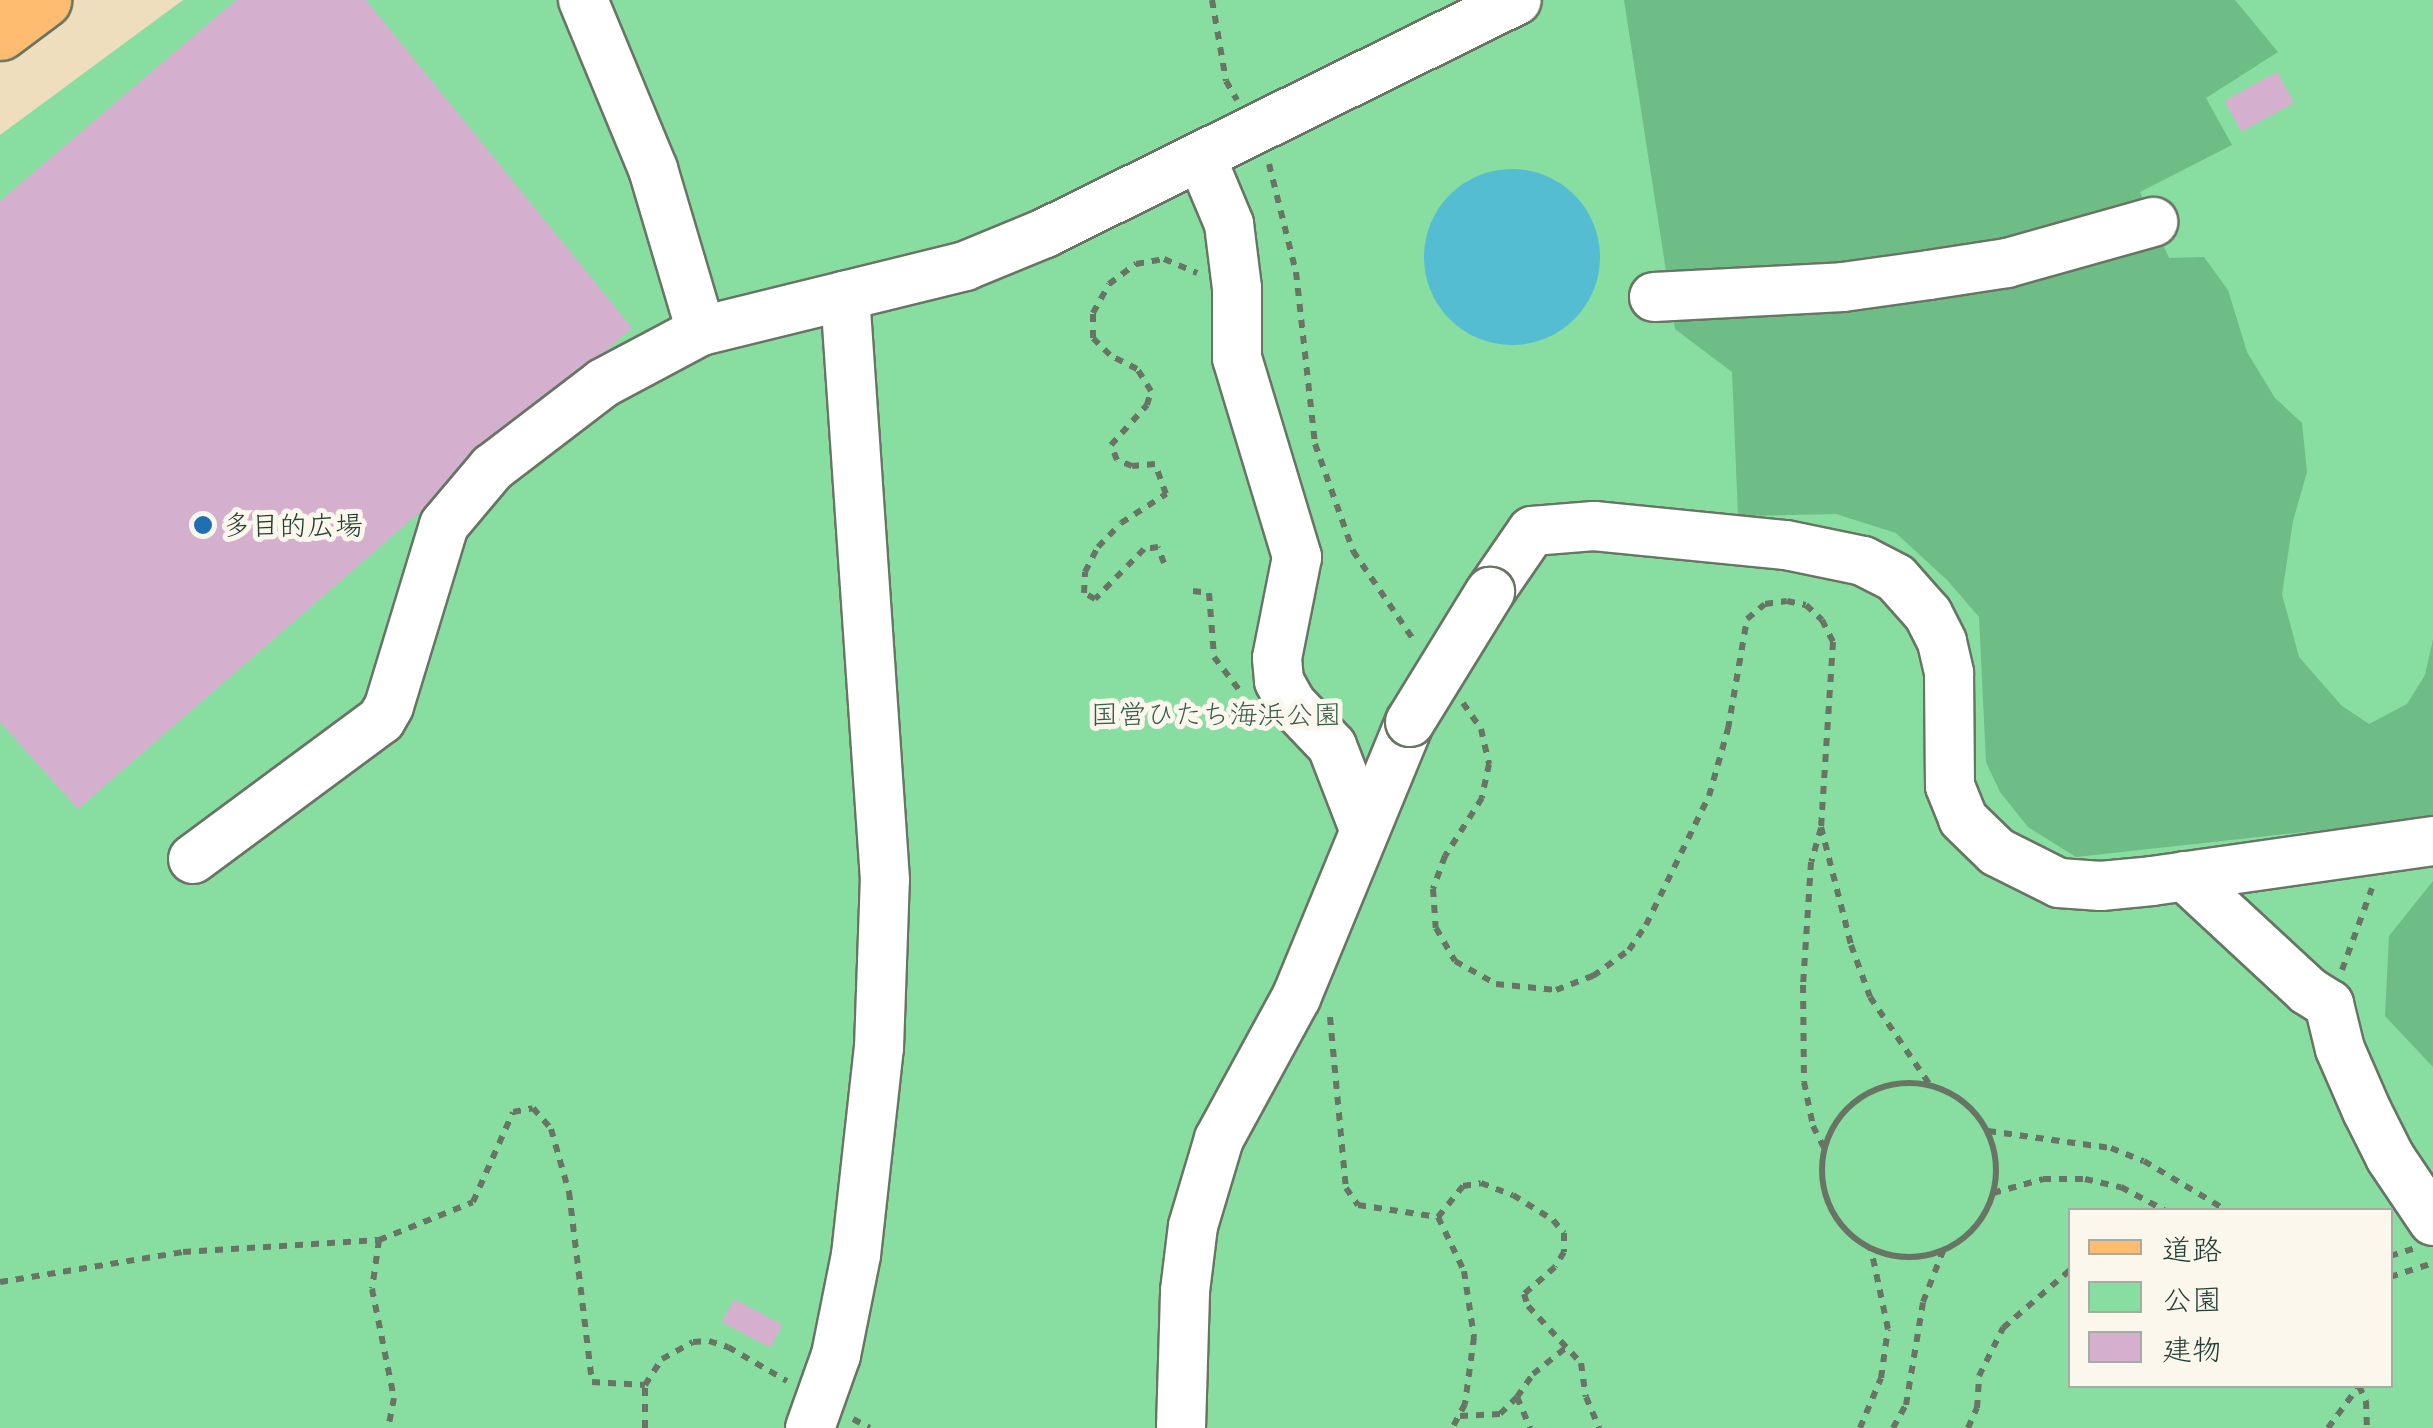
<!DOCTYPE html>
<meta charset="utf-8">
<style>
body{margin:0}
#map{position:relative;width:2433px;height:1428px;overflow:hidden;background:#efdebd;font-family:Delius,"Klee One",sans-serif}
div>[style]{position:absolute}
.green>*{inset:0;background:#88dda0}
.forest>*{inset:0;background:#6ebc86}
.water>*{inset:0;background:#55bdd2}
.round{border-radius:50%}
.building>*{inset:0;background:#d5afce;transform-origin:0 0}
.path>*{height:6px;margin-top:-3px;transform-origin:0;background:repeating-linear-gradient(90deg,#687564 0 8px,transparent 0 16px)}
.path>.ring{margin:-3px;padding:0;box-sizing:content-box;background:none;border:6px solid #687564;border-radius:50%}
.roads{filter:drop-shadow(2px 0 #687564) drop-shadow(-2px 0 #687564) drop-shadow(0 2px #687564) drop-shadow(0 -2px #687564)}
.minor>*{height:48px;margin:-24px;padding:0 24px;transform-origin:24px;border-radius:24px;background:#fff}
.major>*{height:55px;margin:-27.5px;padding:0 27.5px;transform-origin:27.5px;border-radius:27.5px;background:#fdbc6f}
.bridges{filter:drop-shadow(2px 0 #687564) drop-shadow(-2px 0 #687564) drop-shadow(0 2px #687564) drop-shadow(0 -2px #687564)}
.minor-bridge>*{height:48px;margin:-24px;padding:0 24px;transform-origin:24px;border-radius:24px;background:#fff}
.dots>*{width:28px;height:28px;translate:-50% -50%;box-sizing:border-box;border:5px solid #fbf7ec;border-radius:50%}
span{translate:-50% -50%;white-space:nowrap;text-align:center;line-height:1.15;-webkit-text-stroke:10px #fbf7ec;paint-order:stroke}
.poi-label{font-size:28px;color:#1f3d34}
.left{translate:0 -50%;text-align:left}
.park-label{font-size:28px;color:#345d4a}
.legend{position:absolute;left:2068px;top:1208px;width:325px;height:180px;box-sizing:border-box;background:#fbf7ec;border:2px solid #a3ada2;margin:0;padding:12px 18px;list-style:none;font-size:30px;color:#1f3d34}
.legend li{display:flex;align-items:center;gap:20px;height:50px}
.legend b{width:50px;border:2px solid #a3ada2}
</style>
<div id="map">
<div class="green">
<i style="clip-path:polygon(evenodd,183px 0,2433px 0,2433px 1428px,0 1428px,0 135px,183px 0,2070px 1210px,2390px 1210px,2390px 1386px,2070px 1386px,2070px 1210px)"></i>
</div>
<div class="forest">
<i style="clip-path:polygon(1624px 0,2235px 0,2278px 52px,2206px 98px,2232px 145px,2140px 192px,2169px 258px,2204px 257px,2228px 290px,2247px 352px,2275px 398px,2302px 423px,2307px 472px,2293px 521px,2282px 594px,2299px 657px,2342px 706px,2369px 724px,2407px 704px,2425px 675px,2433px 639px,2433px 818px,2076px 857px,2028px 827px,2000px 792px,1986px 762px,1979px 617px,1948px 581px,1896px 533px,1836px 514px,1738px 516px,1732px 372px,1675px 329px)"></i>
<i style="clip-path:polygon(2433px 881px,2433px 1067px,2385px 1016px,2389px 936px)"></i>
</div>
<div class="water">
<i class="round" style="left:1424px;top:169px;width:176px;height:176px"></i>
</div>
<div class="building">
<i style="clip-path:polygon(236px 0,366px 0,632px 328px,78px 809px,0 722px,0 201px)"></i>
<i style="left:2277px;top:72px;width:35px;height:60px;rotate:61deg"></i>
<i style="left:734px;top:1299px;width:55px;height:26px;rotate:28deg"></i>
</div>
<div class="path">
<i style="left:1212px;top:0;width:82px;rotate:80.2deg"></i>
<i style="left:1226px;top:81px;width:22px;rotate:60deg"></i>
<i style="left:1269px;top:164px;width:111px;rotate:76deg"></i>
<i style="left:1296px;top:272px;width:173px;rotate:83.7deg"></i>
<i style="left:1315px;top:444px;width:114px;rotate:70.4deg"></i>
<i style="left:1353px;top:551px;width:110px;rotate:55.7deg"></i>
<i style="left:1164px;top:563px;width:17px;rotate:-111deg"></i>
<i style="left:1158px;top:547px;width:14px;rotate:172deg"></i>
<i style="left:1144px;top:549px;width:70px;rotate:134.4deg"></i>
<i style="left:1095px;top:599px;width:13px;rotate:-151deg"></i>
<i style="left:1084px;top:593px;width:21px;rotate:-87deg"></i>
<i style="left:1085px;top:572px;width:28px;rotate:-63deg"></i>
<i style="left:1098px;top:547px;width:33px;rotate:-46deg"></i>
<i style="left:1121px;top:523px;width:54px;rotate:-32.8deg"></i>
<i style="left:1166px;top:494px;width:32px;rotate:-110deg"></i>
<i style="left:1155px;top:464px;width:23px;rotate:175deg"></i>
<i style="left:1132px;top:466px;width:16px;rotate:-158deg"></i>
<i style="left:1117px;top:460px;width:16px;rotate:-112deg"></i>
<i style="left:1111px;top:445px;width:54px;rotate:-48deg"></i>
<i style="left:1147px;top:405px;width:15px;rotate:-74deg"></i>
<i style="left:1151px;top:391px;width:26px;rotate:-122deg"></i>
<i style="left:1137px;top:369px;width:30px;rotate:-153deg"></i>
<i style="left:1110px;top:355px;width:24px;rotate:-135deg"></i>
<i style="left:1093px;top:338px;width:25px;rotate:-90deg"></i>
<i style="left:1093px;top:313px;width:33px;rotate:-61deg"></i>
<i style="left:1109px;top:284px;width:34px;rotate:-37deg"></i>
<i style="left:1136px;top:264px;width:28px;rotate:-10deg"></i>
<i style="left:1164px;top:259px;width:36px;rotate:23deg"></i>
<i style="left:1193px;top:591px;width:16px;rotate:7deg"></i>
<i style="left:1209px;top:593px;width:64px;rotate:85.5deg"></i>
<i style="left:1214px;top:657px;width:43px;rotate:52.6deg"></i>
<i style="left:1463px;top:703px;width:32px;rotate:55deg"></i>
<i style="left:1481px;top:729px;width:36px;rotate:77deg"></i>
<i style="left:1489px;top:764px;width:35px;rotate:102deg"></i>
<i style="left:1482px;top:798px;width:69px;rotate:122.5deg"></i>
<i style="left:1445px;top:856px;width:35px;rotate:110deg"></i>
<i style="left:1433px;top:889px;width:39px;rotate:86deg"></i>
<i style="left:1436px;top:928px;width:38px;rotate:60deg"></i>
<i style="left:1455px;top:961px;width:47px;rotate:29.3deg"></i>
<i style="left:1496px;top:984px;width:60px;rotate:5.7deg"></i>
<i style="left:1556px;top:990px;width:40px;rotate:-21deg"></i>
<i style="left:1593px;top:976px;width:44px;rotate:-35.8deg"></i>
<i style="left:1629px;top:950px;width:30px;rotate:-56deg"></i>
<i style="left:1646px;top:925px;width:144px;rotate:-64deg"></i>
<i style="left:1709px;top:796px;width:70px;rotate:-74.2deg"></i>
<i style="left:1728px;top:729px;width:112px;rotate:-80.2deg"></i>
<i style="left:1747px;top:619px;width:23px;rotate:-40deg"></i>
<i style="left:1765px;top:604px;width:22px;rotate:-8deg"></i>
<i style="left:1787px;top:601px;width:19px;rotate:12deg"></i>
<i style="left:1806px;top:605px;width:22px;rotate:43deg"></i>
<i style="left:1822px;top:620px;width:25px;rotate:63deg"></i>
<i style="left:1833px;top:642px;width:185px;rotate:93.7deg"></i>
<i style="left:1821px;top:827px;width:122px;rotate:75.7deg"></i>
<i style="left:1851px;top:945px;width:55px;rotate:69.9deg"></i>
<i style="left:1870px;top:997px;width:107px;rotate:55.7deg"></i>
<i style="left:1821px;top:828px;width:35px;rotate:106deg"></i>
<i style="left:1811px;top:862px;width:123px;rotate:93.7deg"></i>
<i style="left:1803px;top:985px;width:97px;rotate:89.4deg"></i>
<i style="left:1804px;top:1082px;width:45px;rotate:78.4deg"></i>
<i style="left:1813px;top:1126px;width:25px;rotate:63deg"></i>
<i style="left:2342px;top:970px;width:87px;rotate:-69.9deg"></i>
<i style="left:1330px;top:1017px;width:172px;rotate:84.7deg"></i>
<i style="left:1346px;top:1188px;width:21px;rotate:55deg"></i>
<i style="left:1358px;top:1205px;width:81px;rotate:8.5deg"></i>
<i style="left:1438px;top:1217px;width:60px;rotate:64.3deg"></i>
<i style="left:1464px;top:1271px;width:67px;rotate:81.4deg"></i>
<i style="left:1474px;top:1337px;width:68px;rotate:97.7deg"></i>
<i style="left:1465px;top:1404px;width:27px;rotate:118deg"></i>
<i class="ring" style="left:1822px;top:1083px;width:168px;height:168px"></i>
<i style="left:1988px;top:1131px;width:124px;rotate:7.9deg"></i>
<i style="left:2111px;top:1148px;width:35px;rotate:22deg"></i>
<i style="left:2144px;top:1161px;width:96px;rotate:30.9deg"></i>
<i style="left:1993px;top:1193px;width:52px;rotate:-15.6deg"></i>
<i style="left:2043px;top:1179px;width:42px"></i>
<i style="left:2085px;top:1179px;width:37px;rotate:13deg"></i>
<i style="left:2121px;top:1187px;width:49px;rotate:28.1deg"></i>
<i style="left:1438px;top:1217px;width:40px;rotate:-51deg"></i>
<i style="left:1463px;top:1186px;width:18px;rotate:-9deg"></i>
<i style="left:1481px;top:1183px;width:34px;rotate:21deg"></i>
<i style="left:1513px;top:1195px;width:47px;rotate:32deg"></i>
<i style="left:1553px;top:1220px;width:17px;rotate:50deg"></i>
<i style="left:1564px;top:1233px;width:19px;rotate:90deg"></i>
<i style="left:1564px;top:1252px;width:17px;rotate:121deg"></i>
<i style="left:1555px;top:1267px;width:41px;rotate:138.9deg"></i>
<i style="left:1524px;top:1294px;width:13px;rotate:72deg"></i>
<i style="left:1528px;top:1306px;width:78px;rotate:47.1deg"></i>
<i style="left:1581px;top:1363px;width:34px;rotate:82deg"></i>
<i style="left:1586px;top:1397px;width:34px;rotate:67deg"></i>
<i style="left:379px;top:1240px;width:49px;rotate:98.1deg"></i>
<i style="left:372px;top:1289px;width:111px;rotate:78.6deg"></i>
<i style="left:394px;top:1398px;width:31px;rotate:101deg"></i>
<i style="left:2390px;top:1256px;width:24px;rotate:-17deg"></i>
<i style="left:2390px;top:1277px;width:45px;rotate:-18deg"></i>
<i style="left:0;top:1282px;width:185px;rotate:-9.3deg"></i>
<i style="left:183px;top:1252px;width:196px;rotate:-3.5deg"></i>
<i style="left:379px;top:1240px;width:101px;rotate:-22deg"></i>
<i style="left:473px;top:1202px;width:98px;rotate:-66deg"></i>
<i style="left:513px;top:1112px;width:20px;rotate:-11deg"></i>
<i style="left:533px;top:1108px;width:28px;rotate:49deg"></i>
<i style="left:551px;top:1129px;width:66px;rotate:74.1deg"></i>
<i style="left:569px;top:1192px;width:191px;rotate:83.1deg"></i>
<i style="left:592px;top:1382px;width:53px;rotate:3.2deg"></i>
<i style="left:2359px;top:1386px;width:17px;rotate:65deg"></i>
<i style="left:2366px;top:1401px;width:27px;rotate:88deg"></i>
<i style="left:1517px;top:1397px;width:28px;rotate:-55deg"></i>
<i style="left:1533px;top:1374px;width:45px;rotate:-38.7deg"></i>
<i style="left:1460px;top:1416px;width:40px;rotate:-2.9deg"></i>
<i style="left:1500px;top:1414px;width:24px;rotate:-45deg"></i>
<i style="left:1517px;top:1397px;width:34px;rotate:67deg"></i>
<i style="left:853px;top:1419px;width:19px;rotate:28deg"></i>
<i style="left:645px;top:1428px;width:43px;rotate:-90deg"></i>
<i style="left:645px;top:1385px;width:31px;rotate:-57deg"></i>
<i style="left:662px;top:1359px;width:35px;rotate:-29deg"></i>
<i style="left:693px;top:1342px;width:16px;rotate:-4deg"></i>
<i style="left:709px;top:1341px;width:20px;rotate:18deg"></i>
<i style="left:728px;top:1347px;width:68px;rotate:30deg"></i>
<i style="left:1860px;top:1428px;width:54px;rotate:-67.2deg"></i>
<i style="left:1881px;top:1378px;width:49px;rotate:-81.9deg"></i>
<i style="left:1888px;top:1329px;width:82px;rotate:-102deg"></i>
<i style="left:1893px;top:1428px;width:26px;rotate:-61deg"></i>
<i style="left:1906px;top:1405px;width:104px;rotate:-80.6deg"></i>
<i style="left:1923px;top:1302px;width:55px;rotate:-68.6deg"></i>
<i style="left:1968px;top:1428px;width:22px;rotate:-66deg"></i>
<i style="left:1977px;top:1408px;width:32px;rotate:-86deg"></i>
<i style="left:1979px;top:1376px;width:54px;rotate:-63.4deg"></i>
<i style="left:2003px;top:1328px;width:89px;rotate:-40.9deg"></i>
<i style="left:2328px;top:1428px;width:52px;rotate:-53.6deg"></i>
</div>
<div class="roads">
<div class="minor">
<i style="left:583px;top:0;width:183px;rotate:67.5deg"></i>
<i style="left:653px;top:169px;width:169px;rotate:73.5deg"></i>
<i style="left:1201px;top:157px;width:73px;rotate:67.3deg"></i>
<i style="left:1229px;top:224px;width:64px;rotate:82.9deg"></i>
<i style="left:1237px;top:288px;width:70px;rotate:90deg"></i>
<i style="left:1237px;top:358px;width:208px;rotate:73.2deg"></i>
<i style="left:1297px;top:557px;width:103px;rotate:101.2deg"></i>
<i style="left:1277px;top:658px;width:23px;rotate:85deg"></i>
<i style="left:1279px;top:681px;width:26px;rotate:61deg"></i>
<i style="left:1292px;top:704px;width:58px;rotate:46.4deg"></i>
<i style="left:1332px;top:746px;width:89px;rotate:68.9deg"></i>
<i style="left:1654px;top:297px;width:189px;rotate:-3deg"></i>
<i style="left:1843px;top:287px;width:87px;rotate:-7.9deg"></i>
<i style="left:1929px;top:275px;width:79px;rotate:-8.7deg"></i>
<i style="left:2007px;top:263px;width:152px;rotate:-15.7deg"></i>
<i style="left:1490px;top:592px;width:74px;rotate:-55.5deg"></i>
<i style="left:1532px;top:531px;width:62px;rotate:-4.6deg"></i>
<i style="left:1594px;top:526px;width:193px;rotate:5.7deg"></i>
<i style="left:1786px;top:545px;width:79px;rotate:11.7deg"></i>
<i style="left:1863px;top:561px;width:37px;rotate:27deg"></i>
<i style="left:1896px;top:578px;width:48px;rotate:48.4deg"></i>
<i style="left:1928px;top:614px;width:31px;rotate:63deg"></i>
<i style="left:1942px;top:642px;width:32px;rotate:77deg"></i>
<i style="left:1949px;top:673px;width:113px;rotate:89.5deg"></i>
<i style="left:1950px;top:786px;width:35px;rotate:68deg"></i>
<i style="left:1963px;top:819px;width:47px;rotate:44.1deg"></i>
<i style="left:1997px;top:852px;width:69px;rotate:26.6deg"></i>
<i style="left:2059px;top:883px;width:42px;rotate:4.1deg"></i>
<i style="left:2101px;top:886px;width:51px;rotate:-5.6deg"></i>
<i style="left:2152px;top:881px;width:284px;rotate:-8.1deg"></i>
<i style="left:193px;top:859px;width:234px;rotate:-36.5deg"></i>
<i style="left:381px;top:720px;width:16px;rotate:-60deg"></i>
<i style="left:389px;top:706px;width:189px;rotate:-73.1deg"></i>
<i style="left:444px;top:525px;width:75px;rotate:-49.9deg"></i>
<i style="left:492px;top:468px;width:140px;rotate:-37.4deg"></i>
<i style="left:603px;top:383px;width:111px;rotate:-28deg"></i>
<i style="left:701px;top:331px;width:272px;rotate:-13.8deg"></i>
<i style="left:965px;top:266px;width:87px;rotate:-22.4deg"></i>
<i style="left:1045px;top:233px;width:526px;rotate:-26.27deg"></i>
<i style="left:2184px;top:876px;width:169px;rotate:42.8deg"></i>
<i style="left:2308px;top:991px;width:25px;rotate:32deg"></i>
<i style="left:2329px;top:1004px;width:46px;rotate:76.3deg"></i>
<i style="left:2340px;top:1049px;width:68px;rotate:66.5deg"></i>
<i style="left:2367px;top:1111px;width:51px;rotate:63.4deg"></i>
<i style="left:2390px;top:1157px;width:77px;rotate:56.1deg"></i>
<i style="left:810px;top:1428px;width:77px;rotate:-70.4deg"></i>
<i style="left:836px;top:1355px;width:102px;rotate:-78.7deg"></i>
<i style="left:856px;top:1255px;width:208px;rotate:-83.7deg"></i>
<i style="left:879px;top:1048px;width:168px;rotate:-88deg"></i>
<i style="left:885px;top:880px;width:586px;rotate:-93.91deg"></i>
<i style="left:1181px;top:1428px;width:137px;rotate:-88.3deg"></i>
<i style="left:1185px;top:1291px;width:65px;rotate:-83deg"></i>
<i style="left:1193px;top:1226px;width:91px;rotate:-73.4deg"></i>
<i style="left:1219px;top:1139px;width:161px;rotate:-61.4deg"></i>
<i style="left:1296px;top:998px;width:299px;rotate:-67.6deg"></i>
</div>
<div class="major">
<i style="left:0;top:32px;width:54px;rotate:-36.7deg"></i>
</div>
</div>
<div class="bridges">
<div class="minor-bridge">
<i style="left:1410px;top:722px;width:153px;rotate:-58.4deg"></i>
</div>
</div>
<div class="dots">
<i style="left:203px;top:525px;background:#1f6fb2"></i>
</div>
<div class="poi-label">
<span class="left" style="left:223px;top:525px">多目的広場</span>
</div>
<div class="park-label">
<span style="left:1216px;top:714px">国営ひたち海浜公園</span>
</div>
<ul class="legend">
<li><b style="height:12px;background:#fdbc6f"></b>道路</li>
<li><b style="height:28px;background:#88dda0"></b>公園</li>
<li><b style="height:28px;background:#d5afce"></b>建物</li>
</ul>
</div>
